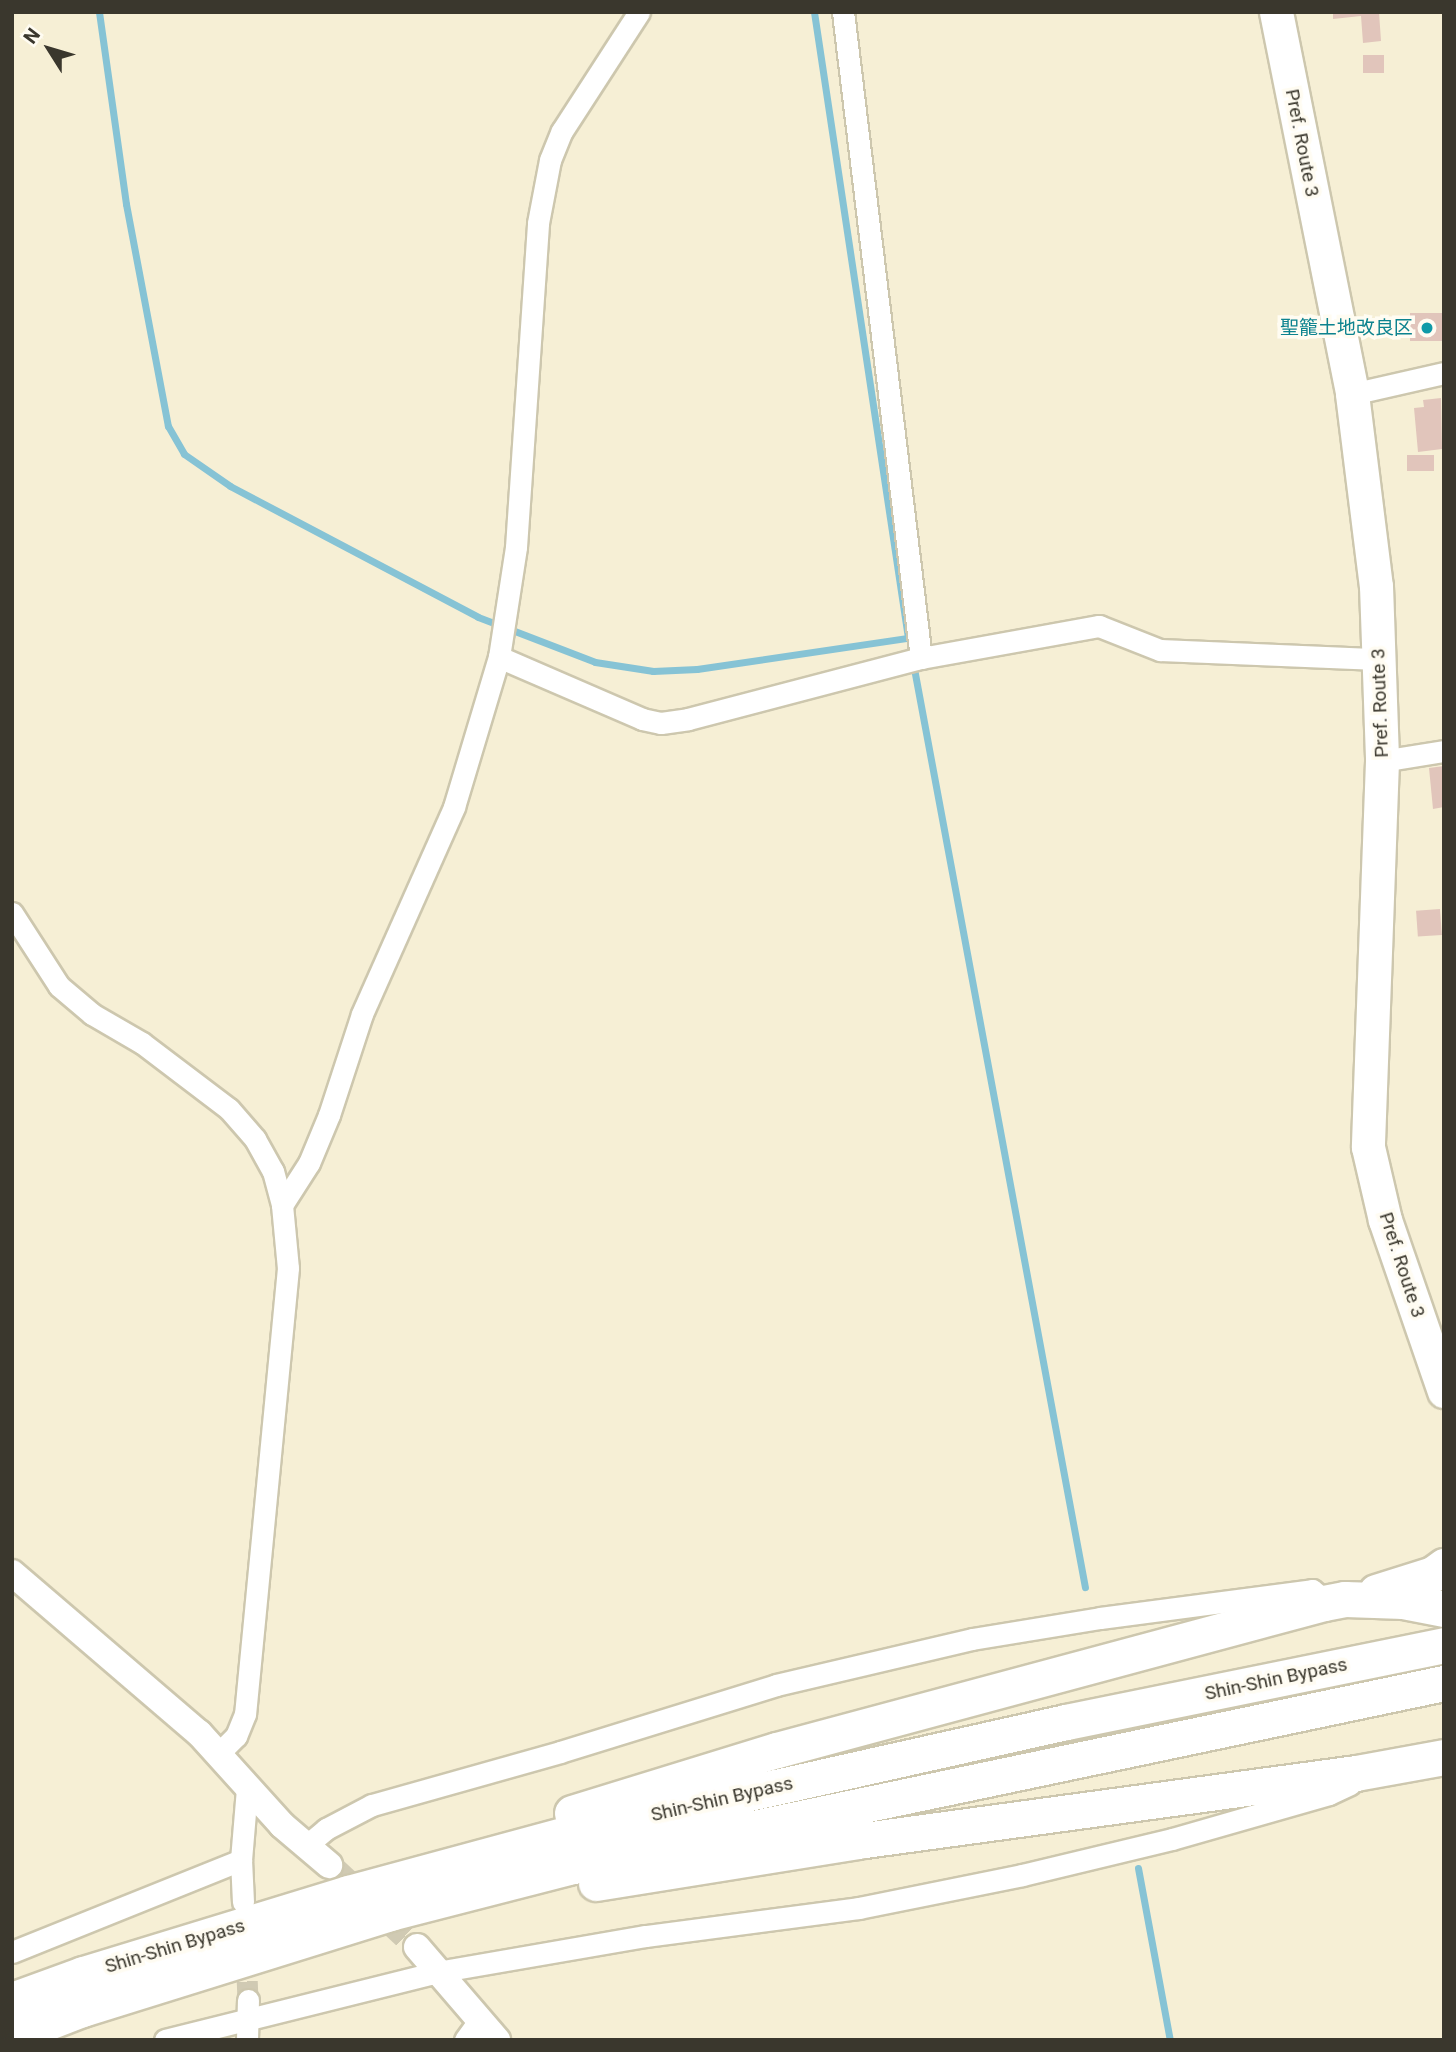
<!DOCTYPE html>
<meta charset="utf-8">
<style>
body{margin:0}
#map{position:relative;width:1456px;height:2052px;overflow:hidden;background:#f6efd5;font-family:Roboto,"Noto Sans JP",sans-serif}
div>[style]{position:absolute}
.stream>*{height:7px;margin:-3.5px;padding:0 3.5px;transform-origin:3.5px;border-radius:3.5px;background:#86c3d5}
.building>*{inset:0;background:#e1c5bb;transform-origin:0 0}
.minor-tunnel>*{height:21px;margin-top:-10.5px;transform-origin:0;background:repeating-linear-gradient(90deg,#d0cab3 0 21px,transparent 0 31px)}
.tertiary-tunnel>*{height:26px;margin-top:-13px;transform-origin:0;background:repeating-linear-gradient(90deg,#d0cab3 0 26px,transparent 0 39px)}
.roads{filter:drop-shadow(2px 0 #cdc7ae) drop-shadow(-2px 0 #cdc7ae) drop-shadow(0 2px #cdc7ae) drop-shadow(0 -2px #cdc7ae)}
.minor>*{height:21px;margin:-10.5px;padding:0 10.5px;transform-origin:10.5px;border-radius:10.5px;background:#fff}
.tertiary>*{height:26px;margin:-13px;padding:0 13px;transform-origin:13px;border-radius:13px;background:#fff}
.primary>*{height:33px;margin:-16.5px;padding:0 16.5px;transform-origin:16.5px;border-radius:16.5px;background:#fff}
.trunk>*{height:35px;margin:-17.5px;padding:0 17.5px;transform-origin:17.5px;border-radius:17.5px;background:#fff}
.dots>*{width:19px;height:19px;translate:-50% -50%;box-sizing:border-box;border:4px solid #fffcf2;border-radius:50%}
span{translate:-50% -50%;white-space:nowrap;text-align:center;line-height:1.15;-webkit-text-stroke:7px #fffcf2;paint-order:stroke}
.street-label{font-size:19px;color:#3a372d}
.culture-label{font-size:19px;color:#0d838f}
.right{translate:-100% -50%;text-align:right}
.frame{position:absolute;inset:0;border:14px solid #3a372d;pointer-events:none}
.north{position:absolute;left:14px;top:14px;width:70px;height:70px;-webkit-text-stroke:5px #fffcf2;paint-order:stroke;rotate:307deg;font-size:19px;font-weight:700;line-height:28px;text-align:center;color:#3a372d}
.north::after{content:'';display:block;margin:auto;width:24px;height:32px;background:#3a372d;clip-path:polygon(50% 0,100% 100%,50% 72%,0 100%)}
</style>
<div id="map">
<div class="stream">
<i style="left:99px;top:12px;width:194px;rotate:82deg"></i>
<i style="left:126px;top:204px;width:226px;rotate:79.3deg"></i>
<i style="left:168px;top:426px;width:32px;rotate:60deg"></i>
<i style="left:184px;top:454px;width:56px;rotate:34.8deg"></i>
<i style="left:230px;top:486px;width:280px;rotate:27.8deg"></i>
<i style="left:478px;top:617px;width:125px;rotate:21deg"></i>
<i style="left:595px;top:662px;width:59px;rotate:8.8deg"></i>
<i style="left:653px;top:671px;width:44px;rotate:-2.6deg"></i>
<i style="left:697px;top:669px;width:213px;rotate:-8.4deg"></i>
<i style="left:814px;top:12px;width:633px;rotate:81.46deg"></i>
<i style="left:913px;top:663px;width:940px;rotate:79.46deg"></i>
<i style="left:1138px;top:1868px;width:175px;rotate:79.5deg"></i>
</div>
<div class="building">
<i style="clip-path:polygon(1333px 12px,1379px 12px,1381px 41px,1363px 43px,1361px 16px,1333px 19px)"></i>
<i style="left:1363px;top:55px;width:21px;height:18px"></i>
<i style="left:1444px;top:313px;width:28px;height:34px;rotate:90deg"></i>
<i style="clip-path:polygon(1441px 398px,1442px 449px,1418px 452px,1414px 408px,1424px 407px,1423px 400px)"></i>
<i style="left:1434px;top:455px;width:16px;height:27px;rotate:90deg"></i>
<i style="clip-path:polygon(1444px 766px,1444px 807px,1433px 809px,1429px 768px)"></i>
<i style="left:1440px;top:909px;width:26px;height:24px;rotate:86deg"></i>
</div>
<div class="minor-tunnel">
<i style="left:246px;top:1950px;width:50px;rotate:87.7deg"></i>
</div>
<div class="tertiary-tunnel">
<i style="left:329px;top:1865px;width:120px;rotate:43deg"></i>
</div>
<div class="roads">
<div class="minor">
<i style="left:843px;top:12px;width:651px;rotate:83.12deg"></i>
<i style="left:1352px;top:394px;width:94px;rotate:-12.9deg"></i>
<i style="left:499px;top:657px;width:156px;rotate:23.4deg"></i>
<i style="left:642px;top:719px;width:19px;rotate:12deg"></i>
<i style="left:661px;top:723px;width:27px;rotate:-8deg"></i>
<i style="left:688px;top:719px;width:241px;rotate:-14.7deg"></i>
<i style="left:921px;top:658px;width:181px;rotate:-10.2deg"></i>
<i style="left:1099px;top:626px;width:66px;rotate:21.5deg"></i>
<i style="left:1160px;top:650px;width:218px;rotate:2.4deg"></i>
<i style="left:1382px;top:761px;width:63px;rotate:-9.2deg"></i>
<i style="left:12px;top:913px;width:87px;rotate:57.2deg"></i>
<i style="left:59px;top:986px;width:43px;rotate:40.3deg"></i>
<i style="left:92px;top:1014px;width:58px;rotate:30.1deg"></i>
<i style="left:142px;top:1043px;width:109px;rotate:37.2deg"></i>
<i style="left:229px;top:1109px;width:40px;rotate:49deg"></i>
<i style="left:255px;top:1139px;width:37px;rotate:61deg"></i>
<i style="left:273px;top:1171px;width:35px;rotate:75deg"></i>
<i style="left:282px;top:1205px;width:63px;rotate:84.6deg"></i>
<i style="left:288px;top:1268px;width:448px;rotate:95.5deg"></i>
<i style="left:245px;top:1714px;width:24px;rotate:112deg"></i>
<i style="left:236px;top:1736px;width:24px;rotate:135deg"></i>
<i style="left:282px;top:1205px;width:50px;rotate:-57.3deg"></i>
<i style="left:309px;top:1163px;width:52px;rotate:-67.4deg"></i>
<i style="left:329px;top:1115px;width:106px;rotate:-71.9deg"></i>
<i style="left:362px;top:1014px;width:227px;rotate:-66deg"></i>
<i style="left:454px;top:807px;width:157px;rotate:-73.3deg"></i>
<i style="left:499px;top:657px;width:111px;rotate:-81.2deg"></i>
<i style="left:516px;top:547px;width:325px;rotate:-86.1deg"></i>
<i style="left:538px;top:223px;width:64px;rotate:-79.2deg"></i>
<i style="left:550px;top:160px;width:31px;rotate:-68deg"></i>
<i style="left:562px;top:131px;width:142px;rotate:-57.1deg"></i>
<i style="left:307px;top:1845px;width:25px;rotate:-40deg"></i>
<i style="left:326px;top:1829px;width:52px;rotate:-27.6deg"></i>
<i style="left:372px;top:1805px;width:195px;rotate:-15.7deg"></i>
<i style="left:560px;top:1752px;width:226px;rotate:-17.2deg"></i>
<i style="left:776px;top:1685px;width:201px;rotate:-13.2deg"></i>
<i style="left:972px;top:1639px;width:130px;rotate:-9.3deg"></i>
<i style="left:1100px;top:1618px;width:214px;rotate:-7.5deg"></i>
<i style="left:1312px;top:1590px;width:13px;rotate:39deg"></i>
<i style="left:243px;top:1902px;width:42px;rotate:-92.7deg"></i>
<i style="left:241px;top:1860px;width:71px;rotate:-85.2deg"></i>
<i style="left:12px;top:1952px;width:247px;rotate:-21.9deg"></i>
<i style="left:165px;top:2040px;width:280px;rotate:-14deg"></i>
<i style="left:437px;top:1972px;width:212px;rotate:-9.8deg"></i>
<i style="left:646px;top:1936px;width:215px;rotate:-7.5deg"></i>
<i style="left:859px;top:1908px;width:166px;rotate:-11.4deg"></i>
<i style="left:1022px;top:1875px;width:154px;rotate:-13.5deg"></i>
<i style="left:1172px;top:1839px;width:163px;rotate:-16deg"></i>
<i style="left:1329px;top:1794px;width:23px;rotate:-25deg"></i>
<i style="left:247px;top:2040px;width:40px;rotate:-88.6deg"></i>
<i style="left:465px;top:2040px;width:26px;rotate:-54deg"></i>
</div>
<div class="tertiary">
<i style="left:12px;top:1573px;width:246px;rotate:40.6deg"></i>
<i style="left:199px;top:1733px;width:124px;rotate:47.9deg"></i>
<i style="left:282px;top:1825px;width:62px;rotate:40.4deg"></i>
<i style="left:417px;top:1947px;width:123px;rotate:49.3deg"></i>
</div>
<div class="primary">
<i style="left:1276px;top:12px;width:389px;rotate:78.7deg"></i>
<i style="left:1352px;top:394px;width:193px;rotate:82.9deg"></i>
<i style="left:1376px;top:586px;width:175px;rotate:88deg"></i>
<i style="left:1382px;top:761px;width:386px;rotate:92.1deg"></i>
<i style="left:1368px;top:1147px;width:75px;rotate:76.9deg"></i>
<i style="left:1385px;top:1220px;width:181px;rotate:71deg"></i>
</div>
<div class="trunk">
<i style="left:1376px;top:1592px;width:60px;rotate:-17.5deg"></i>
<i style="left:1433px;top:1574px;width:14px;rotate:-36deg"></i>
<i style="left:572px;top:1813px;width:214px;rotate:-17.1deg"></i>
<i style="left:777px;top:1750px;width:566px;rotate:-15.04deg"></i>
<i style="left:1324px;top:1603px;width:21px;rotate:-11deg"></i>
<i style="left:1345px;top:1599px;width:58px;rotate:2deg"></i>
<i style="left:1403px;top:1601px;width:42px;rotate:11deg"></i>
<i style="left:596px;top:1883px;width:264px;rotate:-9.1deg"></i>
<i style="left:857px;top:1841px;width:504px;rotate:-7.76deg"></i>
<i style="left:1356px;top:1773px;width:89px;rotate:-10.3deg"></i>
<i style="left:12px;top:2000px;width:76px;rotate:-20.1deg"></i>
<i style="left:83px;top:1974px;width:277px;rotate:-17deg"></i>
<i style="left:348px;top:1893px;width:231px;rotate:-15.1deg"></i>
<i style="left:571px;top:1833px;width:507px;rotate:-12.64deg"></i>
<i style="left:1066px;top:1722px;width:386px;rotate:-11.5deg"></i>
<i style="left:12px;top:2036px;width:75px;rotate:-21.1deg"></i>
<i style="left:82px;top:2009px;width:323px;rotate:-17.3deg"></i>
<i style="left:390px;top:1913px;width:189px;rotate:-14.4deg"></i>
<i style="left:573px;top:1866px;width:890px;rotate:-11.87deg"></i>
</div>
</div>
<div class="dots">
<i style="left:1427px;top:328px;background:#0f9aa8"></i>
</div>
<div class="street-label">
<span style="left:1302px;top:143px;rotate:79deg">Pref. Route 3</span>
<span style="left:1380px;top:703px;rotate:-92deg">Pref. Route 3</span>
<span style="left:1402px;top:1265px;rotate:72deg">Pref. Route 3</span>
<span style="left:1276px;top:1679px;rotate:-12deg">Shin-Shin Bypass</span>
<span style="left:722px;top:1799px;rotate:-13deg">Shin-Shin Bypass</span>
<span style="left:175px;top:1946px;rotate:-17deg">Shin-Shin Bypass</span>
</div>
<div class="culture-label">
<span class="right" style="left:1413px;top:328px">聖籠土地改良区</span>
</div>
<div class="frame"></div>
<div class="north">N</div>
</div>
